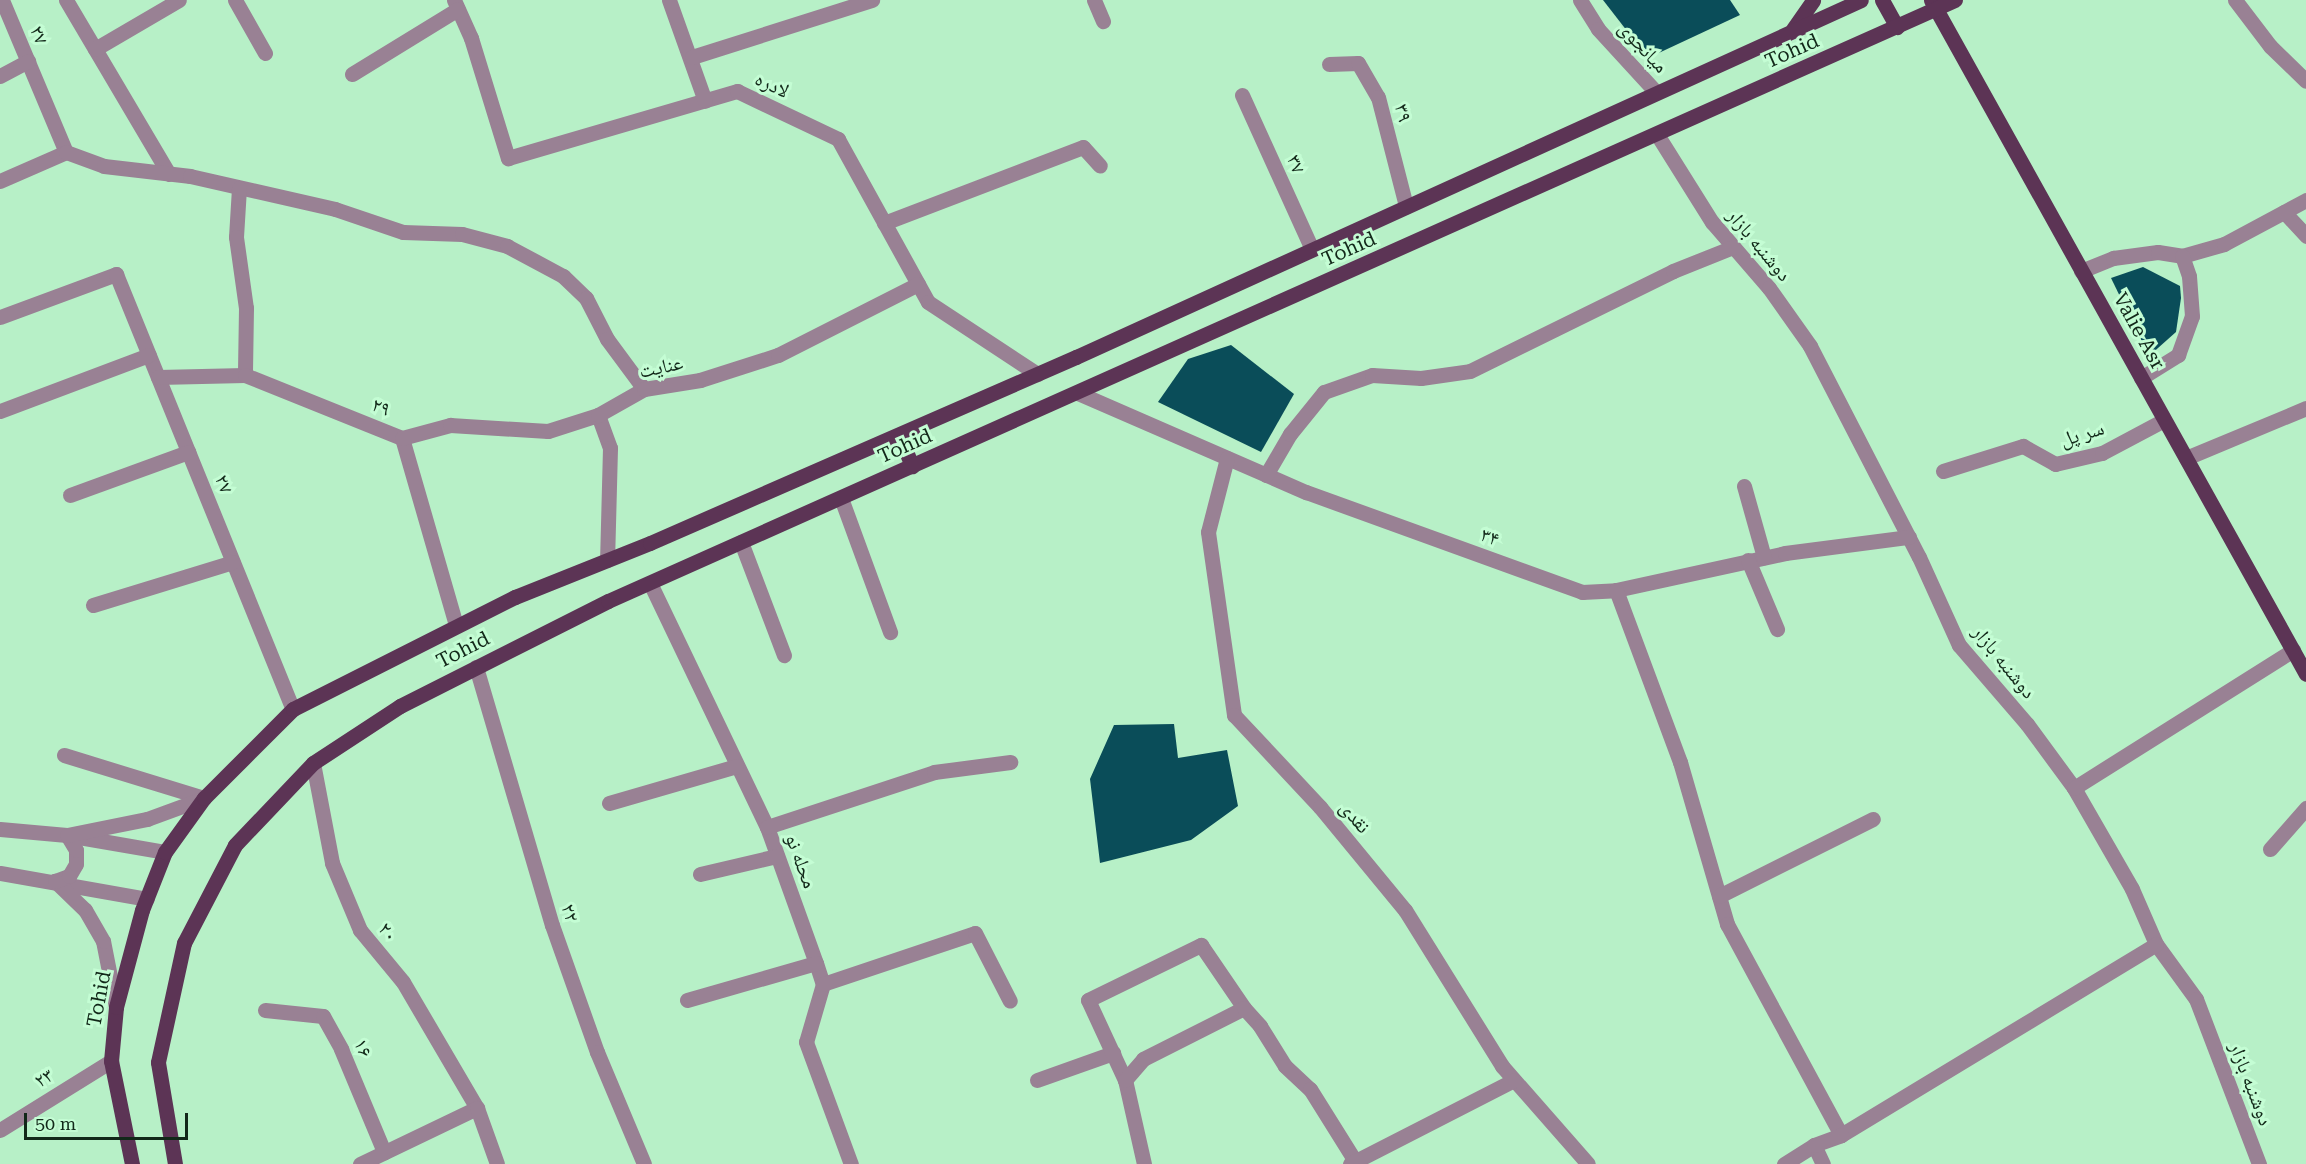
<!DOCTYPE html>
<meta charset="utf-8">
<style>
body{margin:0}
#map{position:relative;width:2306px;height:1164px;overflow:hidden;background:#b7f0c7;font-family:"Roboto Serif","Noto Naskh Arabic",serif}
div>[style]{position:absolute}
.building>*{inset:0;background:#0a4d59}
.minor>*{height:15px;margin:-7.5px;padding:0 7.5px;transform-origin:7.5px;border-radius:7.5px;background:#998194}
.major>*{height:15px;margin:-7.5px;padding:0 7.5px;transform-origin:7.5px;border-radius:7.5px;background:#5c3455}
span{translate:-50% -50%;white-space:nowrap;text-align:center;line-height:1.15;-webkit-text-stroke:6px #c4fdd4;paint-order:stroke}
.street-label{font-size:20px;color:#122819}
.scale{position:absolute;left:24px;top:1113px;width:164px;height:27px;box-sizing:border-box;border:3px solid #122819;border-top:0;padding-left:8px;font-size:18px;line-height:21px;white-space:nowrap;color:#122819;-webkit-text-stroke:4px #c4fdd4;paint-order:stroke}
</style>
<div id="map">
<div class="building">
<i style="clip-path:polygon(1603px 0,1730px 0,1740px 15px,1648px 58px)"></i>
<i style="clip-path:polygon(2143px 267px,2180px 286px,2181px 298px,2176px 332px,2149px 356px,2111px 278px)"></i>
<i style="clip-path:polygon(1231px 345px,1294px 394px,1261px 452px,1158px 402px,1188px 359px)"></i>
<i style="clip-path:polygon(1174px 724px,1178px 758px,1227px 750px,1238px 806px,1191px 840px,1100px 863px,1090px 779px,1114px 725px)"></i>
</div>
<div class="minor">
<i style="left:2px;top:0;width:165px;rotate:67.2deg"></i>
<i style="left:66px;top:0;width:202px;rotate:59.4deg"></i>
<i style="left:235px;top:0;width:61px;rotate:60.5deg"></i>
<i style="left:454px;top:0;width:42px;rotate:65.9deg"></i>
<i style="left:471px;top:38px;width:126px;rotate:72.9deg"></i>
<i style="left:508px;top:158px;width:239px;rotate:-16.3deg"></i>
<i style="left:737px;top:91px;width:112px;rotate:25.4deg"></i>
<i style="left:838px;top:139px;width:186px;rotate:61.1deg"></i>
<i style="left:928px;top:302px;width:131px;rotate:33.4deg"></i>
<i style="left:669px;top:0;width:107px;rotate:70.4deg"></i>
<i style="left:1094px;top:0;width:23px;rotate:67deg"></i>
<i style="left:1580px;top:0;width:34px;rotate:58deg"></i>
<i style="left:1598px;top:29px;width:86px;rotate:47.4deg"></i>
<i style="left:2235px;top:0;width:58px;rotate:52.7deg"></i>
<i style="left:2270px;top:46px;width:50px;rotate:44.2deg"></i>
<i style="left:95px;top:49px;width:97px;rotate:-30.3deg"></i>
<i style="left:692px;top:57px;width:189px;rotate:-17.6deg"></i>
<i style="left:1329px;top:64px;width:29px;rotate:-2deg"></i>
<i style="left:1358px;top:63px;width:39px;rotate:60deg"></i>
<i style="left:1378px;top:97px;width:113px;rotate:75.6deg"></i>
<i style="left:352px;top:74px;width:124px;rotate:-31.5deg"></i>
<i style="left:0;top:76px;width:32px;rotate:-28deg"></i>
<i style="left:1242px;top:95px;width:169px;rotate:65.6deg"></i>
<i style="left:1658px;top:136px;width:102px;rotate:57.9deg"></i>
<i style="left:1712px;top:222px;width:87px;rotate:49.2deg"></i>
<i style="left:1769px;top:288px;width:71px;rotate:54.7deg"></i>
<i style="left:1810px;top:346px;width:237px;rotate:62.7deg"></i>
<i style="left:1919px;top:557px;width:97px;rotate:65.6deg"></i>
<i style="left:1959px;top:645px;width:104px;rotate:49.3deg"></i>
<i style="left:2027px;top:724px;width:79px;rotate:53.7deg"></i>
<i style="left:2074px;top:788px;width:116px;rotate:60.1deg"></i>
<i style="left:2132px;top:889px;width:60px;rotate:66.4deg"></i>
<i style="left:2156px;top:944px;width:68px;rotate:54deg"></i>
<i style="left:2196px;top:999px;width:177px;rotate:69.1deg"></i>
<i style="left:0;top:181px;width:72px;rotate:-23.7deg"></i>
<i style="left:66px;top:152px;width:40px;rotate:20.2deg"></i>
<i style="left:104px;top:166px;width:87px;rotate:6.6deg"></i>
<i style="left:190px;top:176px;width:149px;rotate:12.8deg"></i>
<i style="left:335px;top:209px;width:72px;rotate:18.7deg"></i>
<i style="left:403px;top:232px;width:59px;rotate:1.9deg"></i>
<i style="left:462px;top:234px;width:47px;rotate:14.9deg"></i>
<i style="left:507px;top:246px;width:64px;rotate:28.2deg"></i>
<i style="left:563px;top:276px;width:32px;rotate:44deg"></i>
<i style="left:586px;top:298px;width:46px;rotate:62.9deg"></i>
<i style="left:607px;top:339px;width:62px;rotate:53.5deg"></i>
<i style="left:239px;top:188px;width:49px;rotate:93.5deg"></i>
<i style="left:236px;top:237px;width:72px;rotate:82deg"></i>
<i style="left:246px;top:308px;width:67px;rotate:90.9deg"></i>
<i style="left:2284px;top:212px;width:33px;rotate:47deg"></i>
<i style="left:884px;top:223px;width:213px;rotate:-20.9deg"></i>
<i style="left:1083px;top:147px;width:25px;rotate:48deg"></i>
<i style="left:2081px;top:271px;width:35px;rotate:-22deg"></i>
<i style="left:2113px;top:258px;width:45px;rotate:-7.6deg"></i>
<i style="left:2158px;top:252px;width:24px;rotate:9deg"></i>
<i style="left:2182px;top:256px;width:44px;rotate:-15.9deg"></i>
<i style="left:2224px;top:244px;width:93px;rotate:-28.2deg"></i>
<i style="left:0;top:317px;width:124px;rotate:-20.3deg"></i>
<i style="left:116px;top:274px;width:470px;rotate:67.9deg"></i>
<i style="left:158px;top:377px;width:87px;rotate:-1.3deg"></i>
<i style="left:245px;top:375px;width:169px;rotate:21.9deg"></i>
<i style="left:402px;top:438px;width:195px;rotate:73.9deg"></i>
<i style="left:2141px;top:378px;width:44px;rotate:-31.9deg"></i>
<i style="left:2178px;top:355px;width:41px;rotate:-70.3deg"></i>
<i style="left:2192px;top:316px;width:40px;rotate:-94.3deg"></i>
<i style="left:2189px;top:276px;width:21px;rotate:-109deg"></i>
<i style="left:1078px;top:393px;width:249px;rotate:23.5deg"></i>
<i style="left:1306px;top:492px;width:294px;rotate:19.9deg"></i>
<i style="left:1582px;top:592px;width:34px;rotate:-3deg"></i>
<i style="left:1616px;top:590px;width:173px;rotate:-12.3deg"></i>
<i style="left:1785px;top:553px;width:125px;rotate:-7.4deg"></i>
<i style="left:0;top:411px;width:159px;rotate:-20.6deg"></i>
<i style="left:598px;top:415px;width:35px;rotate:70deg"></i>
<i style="left:610px;top:448px;width:112px;rotate:91.5deg"></i>
<i style="left:402px;top:438px;width:50px;rotate:-15.2deg"></i>
<i style="left:450px;top:425px;width:98px;rotate:3.5deg"></i>
<i style="left:548px;top:431px;width:52px;rotate:-17.7deg"></i>
<i style="left:598px;top:415px;width:53px;rotate:-29.5deg"></i>
<i style="left:644px;top:389px;width:57px;rotate:-9.1deg"></i>
<i style="left:700px;top:380px;width:82px;rotate:-17.8deg"></i>
<i style="left:778px;top:355px;width:157px;rotate:-26.9deg"></i>
<i style="left:1227px;top:458px;width:76px;rotate:104.4deg"></i>
<i style="left:1208px;top:532px;width:185px;rotate:81.9deg"></i>
<i style="left:1234px;top:715px;width:126px;rotate:46.9deg"></i>
<i style="left:1320px;top:807px;width:134px;rotate:50.5deg"></i>
<i style="left:1405px;top:910px;width:184px;rotate:58.1deg"></i>
<i style="left:1502px;top:1066px;width:130px;rotate:48.7deg"></i>
<i style="left:2186px;top:458px;width:130px;rotate:-22.6deg"></i>
<i style="left:1943px;top:471px;width:84px;rotate:-17.4deg"></i>
<i style="left:2023px;top:446px;width:37px;rotate:29deg"></i>
<i style="left:2055px;top:464px;width:48px;rotate:-13.2deg"></i>
<i style="left:2102px;top:453px;width:70px;rotate:-28deg"></i>
<i style="left:1266px;top:475px;width:48px;rotate:-59.7deg"></i>
<i style="left:1290px;top:434px;width:54px;rotate:-51deg"></i>
<i style="left:1324px;top:392px;width:51px;rotate:-19.5deg"></i>
<i style="left:1372px;top:375px;width:49px;rotate:3.5deg"></i>
<i style="left:1421px;top:378px;width:49px;rotate:-8.1deg"></i>
<i style="left:1470px;top:371px;width:226px;rotate:-26.2deg"></i>
<i style="left:1673px;top:271px;width:65px;rotate:-21.8deg"></i>
<i style="left:1744px;top:486px;width:74px;rotate:74.3deg"></i>
<i style="left:70px;top:495px;width:126px;rotate:-20deg"></i>
<i style="left:841px;top:498px;width:143px;rotate:69.9deg"></i>
<i style="left:741px;top:542px;width:121px;rotate:69.2deg"></i>
<i style="left:1748px;top:560px;width:75px;rotate:67.2deg"></i>
<i style="left:650px;top:583px;width:271px;rotate:64.4deg"></i>
<i style="left:767px;top:827px;width:145px;rotate:70.2deg"></i>
<i style="left:816px;top:963px;width:22px;rotate:72deg"></i>
<i style="left:823px;top:984px;width:60px;rotate:106.3deg"></i>
<i style="left:806px;top:1042px;width:130px;rotate:69.8deg"></i>
<i style="left:1616px;top:590px;width:184px;rotate:69.6deg"></i>
<i style="left:1680px;top:762px;width:169px;rotate:73.8deg"></i>
<i style="left:1727px;top:924px;width:240px;rotate:61.6deg"></i>
<i style="left:1841px;top:1135px;width:368px;rotate:-31.2deg"></i>
<i style="left:93px;top:605px;width:146px;rotate:-17.1deg"></i>
<i style="left:476px;top:667px;width:269px;rotate:73.6deg"></i>
<i style="left:552px;top:925px;width:135px;rotate:70.5deg"></i>
<i style="left:597px;top:1052px;width:121px;rotate:67.2deg"></i>
<i style="left:64px;top:755px;width:146px;rotate:17.1deg"></i>
<i style="left:313px;top:763px;width:102px;rotate:79.2deg"></i>
<i style="left:332px;top:863px;width:73px;rotate:67.3deg"></i>
<i style="left:360px;top:930px;width:67px;rotate:50.4deg"></i>
<i style="left:403px;top:982px;width:146px;rotate:59.6deg"></i>
<i style="left:2074px;top:788px;width:259px;rotate:-32.2deg"></i>
<i style="left:609px;top:803px;width:132px;rotate:-16.2deg"></i>
<i style="left:767px;top:827px;width:176px;rotate:-18.2deg"></i>
<i style="left:934px;top:772px;width:77px;rotate:-7.5deg"></i>
<i style="left:0;top:829px;width:67px;rotate:5.1deg"></i>
<i style="left:67px;top:835px;width:99px;rotate:9.8deg"></i>
<i style="left:2270px;top:849px;width:55px;rotate:-48.7deg"></i>
<i style="left:0;top:873px;width:149px;rotate:10deg"></i>
<i style="left:700px;top:874px;width:79px;rotate:-13.2deg"></i>
<i style="left:1719px;top:896px;width:172px;rotate:-26.6deg"></i>
<i style="left:823px;top:984px;width:160px;rotate:-18.5deg"></i>
<i style="left:975px;top:933px;width:76px;rotate:62.8deg"></i>
<i style="left:687px;top:1000px;width:134px;rotate:-16deg"></i>
<i style="left:116px;top:1007px;width:67px;rotate:-101.1deg"></i>
<i style="left:103px;top:941px;width:36px;rotate:-120deg"></i>
<i style="left:85px;top:910px;width:42px;rotate:-136deg"></i>
<i style="left:55px;top:881px;width:15px;rotate:-20deg"></i>
<i style="left:69px;top:876px;width:14px;rotate:-60deg"></i>
<i style="left:76px;top:864px;width:14px;rotate:-90deg"></i>
<i style="left:76px;top:850px;width:17px;rotate:-121deg"></i>
<i style="left:67px;top:835px;width:82px;rotate:-11.3deg"></i>
<i style="left:147px;top:819px;width:61px;rotate:-20.2deg"></i>
<i style="left:265px;top:1010px;width:58px;rotate:5.9deg"></i>
<i style="left:323px;top:1016px;width:38px;rotate:61deg"></i>
<i style="left:341px;top:1049px;width:112px;rotate:67.3deg"></i>
<i style="left:1037px;top:1080px;width:81px;rotate:-19.6deg"></i>
<i style="left:1125px;top:1080px;width:88px;rotate:-114.8deg"></i>
<i style="left:1088px;top:1000px;width:126px;rotate:-26deg"></i>
<i style="left:1201px;top:945px;width:76px;rotate:55.7deg"></i>
<i style="left:0;top:1130px;width:131px;rotate:-31.9deg"></i>
<i style="left:1814px;top:1145px;width:21px;rotate:65deg"></i>
<i style="left:360px;top:1164px;width:130px;rotate:-25.6deg"></i>
<i style="left:477px;top:1108px;width:59px;rotate:70.3deg"></i>
<i style="left:1144px;top:1164px;width:86px;rotate:-102.7deg"></i>
<i style="left:1125px;top:1080px;width:28px;rotate:-49deg"></i>
<i style="left:1143px;top:1059px;width:113px;rotate:-26.8deg"></i>
<i style="left:1244px;top:1008px;width:24px;rotate:48deg"></i>
<i style="left:1260px;top:1026px;width:47px;rotate:58deg"></i>
<i style="left:1285px;top:1066px;width:34px;rotate:43deg"></i>
<i style="left:1310px;top:1089px;width:85px;rotate:58deg"></i>
<i style="left:1350px;top:1164px;width:184px;rotate:-27.1deg"></i>
<i style="left:1784px;top:1164px;width:36px;rotate:-32deg"></i>
<i style="left:1814px;top:1145px;width:29px;rotate:-20deg"></i>
</div>
<div class="major">
<i style="left:1882px;top:0;width:31px;rotate:61deg"></i>
<i style="left:1931px;top:0;width:771px;rotate:60.91deg"></i>
<i style="left:1793px;top:29px;width:35px;rotate:-55deg"></i>
<i style="left:899px;top:435px;width:34px;rotate:67deg"></i>
<i style="left:132px;top:1164px;width:105px;rotate:-101.5deg"></i>
<i style="left:111px;top:1061px;width:54px;rotate:-84.7deg"></i>
<i style="left:116px;top:1007px;width:100px;rotate:-75deg"></i>
<i style="left:142px;top:910px;width:62px;rotate:-68.4deg"></i>
<i style="left:165px;top:852px;width:67px;rotate:-54.2deg"></i>
<i style="left:204px;top:798px;width:126px;rotate:-45deg"></i>
<i style="left:293px;top:709px;width:249px;rotate:-26.8deg"></i>
<i style="left:515px;top:597px;width:145px;rotate:-21.8deg"></i>
<i style="left:650px;top:543px;width:465px;rotate:-23.6deg"></i>
<i style="left:1076px;top:357px;width:862px;rotate:-24.45deg"></i>
<i style="left:175px;top:1164px;width:103px;rotate:-99.5deg"></i>
<i style="left:158px;top:1062px;width:122px;rotate:-77.7deg"></i>
<i style="left:184px;top:943px;width:110px;rotate:-62.5deg"></i>
<i style="left:235px;top:845px;width:113px;rotate:-46.4deg"></i>
<i style="left:313px;top:763px;width:104px;rotate:-33.2deg"></i>
<i style="left:400px;top:706px;width:233px;rotate:-26.8deg"></i>
<i style="left:608px;top:601px;width:1475px;rotate:-24.05deg"></i>
</div>
<div class="street-label">
<span style="left:39px;top:35px;rotate:67deg">۲۷</span>
<span style="left:1643px;top:47px;rotate:47deg">میانجوی</span>
<span style="left:1792px;top:51px;rotate:-24deg">Tohid</span>
<span style="left:772px;top:85px;rotate:25deg">لادره</span>
<span style="left:1403px;top:113px;rotate:75deg">۳۹</span>
<span style="left:1296px;top:164px;rotate:66deg">۳۷</span>
<span style="left:1759px;top:245px;rotate:50deg">دوشنبه بازار</span>
<span style="left:1349px;top:249px;rotate:-24deg">Tohid</span>
<span style="left:2139px;top:331px;rotate:61deg">Valie Asr</span>
<span style="left:661px;top:367px;rotate:-12deg">عنایت</span>
<span style="left:381px;top:407px;rotate:22deg">۲۹</span>
<span style="left:2082px;top:434px;rotate:-17deg">سر پل</span>
<span style="left:905px;top:446px;rotate:-24deg">Tohid</span>
<span style="left:224px;top:484px;rotate:68deg">۲۷</span>
<span style="left:1490px;top:537px;rotate:20deg">۳۴</span>
<span style="left:463px;top:650px;rotate:-27deg">Tohid</span>
<span style="left:2004px;top:662px;rotate:51deg">دوشنبه بازار</span>
<span style="left:1355px;top:817px;rotate:50deg">نقدی</span>
<span style="left:801px;top:861px;rotate:70deg">محله نو</span>
<span style="left:570px;top:913px;rotate:72deg">۲۲</span>
<span style="left:388px;top:932px;rotate:50deg">۲۰</span>
<span style="left:99px;top:999px;rotate:-79deg">Tohid</span>
<span style="left:363px;top:1048px;rotate:66deg">۱۶</span>
<span style="left:44px;top:1078px;rotate:-32deg">۲۳</span>
<span style="left:2251px;top:1084px;rotate:69deg">دوشنبه بازار</span>
</div>
<div class="scale">50 m</div>
</div>
